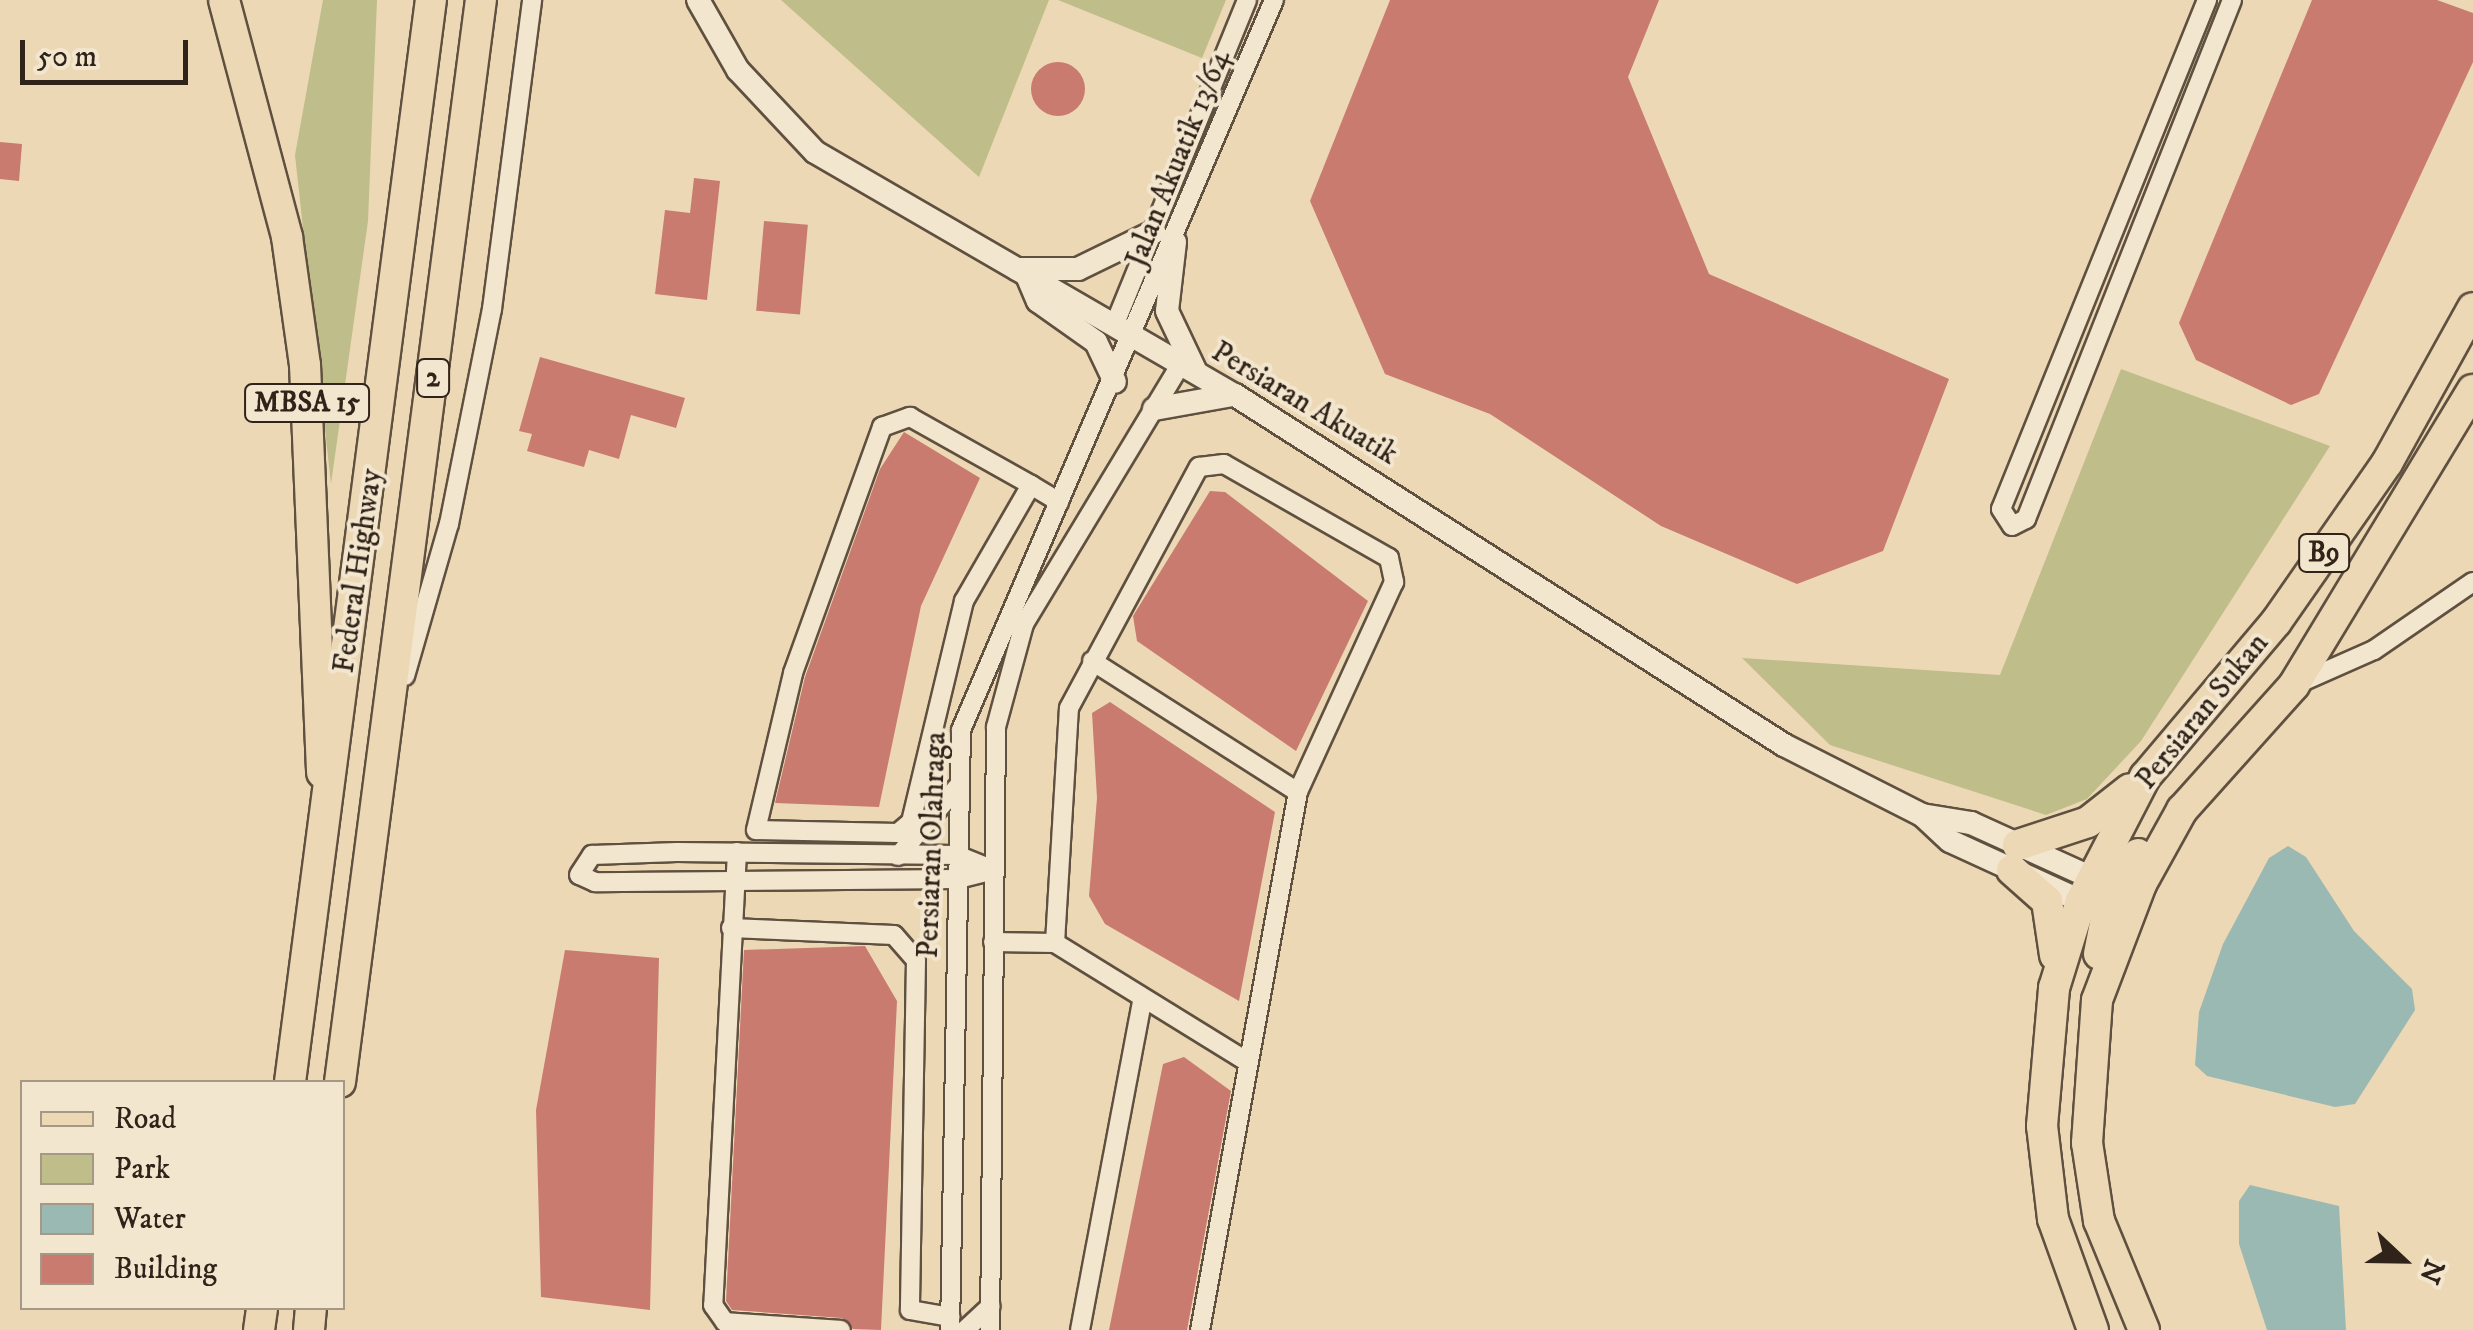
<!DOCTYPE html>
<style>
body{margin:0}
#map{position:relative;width:2473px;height:1330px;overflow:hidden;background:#edd8b5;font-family:"IM FELL DW Pica",serif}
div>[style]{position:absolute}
.green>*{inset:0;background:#bfbd89}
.water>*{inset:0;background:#9ab9b3}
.building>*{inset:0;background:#c97b70;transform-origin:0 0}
.round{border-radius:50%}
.roads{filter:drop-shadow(2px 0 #5f5040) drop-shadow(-2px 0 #5f5040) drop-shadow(0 2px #5f5040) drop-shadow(0 -2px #5f5040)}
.minor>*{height:18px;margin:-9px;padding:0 9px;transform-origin:9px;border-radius:9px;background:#f3e6cf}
.tertiary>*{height:22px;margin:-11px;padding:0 11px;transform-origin:11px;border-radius:11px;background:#f3e6cf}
.primary>*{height:30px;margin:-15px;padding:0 15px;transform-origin:15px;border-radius:15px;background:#edd8b5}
.trunk>*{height:30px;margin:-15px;padding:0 15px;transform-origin:15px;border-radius:15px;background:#edd8b5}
span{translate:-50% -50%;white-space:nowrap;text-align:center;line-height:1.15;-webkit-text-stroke:8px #f3e6cf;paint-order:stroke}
.shield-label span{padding:2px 8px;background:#f3e6cf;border:2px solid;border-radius:8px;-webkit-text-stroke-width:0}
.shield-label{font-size:28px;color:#302319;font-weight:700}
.street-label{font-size:30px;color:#302319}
.legend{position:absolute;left:20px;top:1080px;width:325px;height:230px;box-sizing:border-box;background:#f3e6cf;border:2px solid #a59886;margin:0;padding:12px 18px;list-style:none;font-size:30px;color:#302319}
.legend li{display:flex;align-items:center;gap:20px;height:50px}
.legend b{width:50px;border:2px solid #a59886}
.north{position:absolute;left:2353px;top:1210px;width:100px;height:100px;-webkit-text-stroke:8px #f3e6cf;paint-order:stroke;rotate:112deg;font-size:28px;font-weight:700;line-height:40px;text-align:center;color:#302319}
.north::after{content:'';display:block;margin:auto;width:35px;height:45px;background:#302319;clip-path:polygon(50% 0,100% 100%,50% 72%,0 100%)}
.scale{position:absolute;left:20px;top:40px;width:168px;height:45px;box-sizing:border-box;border:5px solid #302319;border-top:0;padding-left:12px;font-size:30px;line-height:35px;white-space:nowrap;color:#302319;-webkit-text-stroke:8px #f3e6cf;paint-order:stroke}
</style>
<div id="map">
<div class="green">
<i style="clip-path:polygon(323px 0,377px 0,368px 221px,331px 484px,295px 155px)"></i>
<i style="clip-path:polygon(781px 0,1049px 0,979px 177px)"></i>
<i style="clip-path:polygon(1058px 0,1226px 0,1202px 58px)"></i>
<i style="clip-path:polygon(2121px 369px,2330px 446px,2141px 741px,2087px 799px,2046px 815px,1830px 745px,1742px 658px,2000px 675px)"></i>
</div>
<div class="water">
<i style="clip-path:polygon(2288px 846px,2306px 857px,2354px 931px,2412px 989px,2415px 1010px,2355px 1104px,2335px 1107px,2207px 1076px,2195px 1065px,2199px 1012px,2223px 944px,2269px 858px)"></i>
<i style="clip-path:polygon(2250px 1185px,2339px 1206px,2346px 1330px,2267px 1330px,2239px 1244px,2239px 1201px)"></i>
</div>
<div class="building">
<i style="clip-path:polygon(1390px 0,1659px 0,1628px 77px,1709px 274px,1949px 379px,1883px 551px,1797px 584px,1661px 526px,1490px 414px,1385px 374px,1310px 201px)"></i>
<i style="clip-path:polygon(2312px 0,2437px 0,2473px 13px,2473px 62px,2319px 394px,2291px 405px,2196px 360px,2179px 323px)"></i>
<i class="round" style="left:1031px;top:62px;width:54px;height:54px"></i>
<i style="clip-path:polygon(0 142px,22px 144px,19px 181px,0 179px)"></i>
<i style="clip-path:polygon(694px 178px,720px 181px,707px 300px,655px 294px,665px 210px,690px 213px)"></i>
<i style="left:764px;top:221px;width:44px;height:90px;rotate:5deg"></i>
<i style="clip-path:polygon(540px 357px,685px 398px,676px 428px,631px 415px,619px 459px,589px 450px,584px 467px,527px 451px,532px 434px,519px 431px)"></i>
<i style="clip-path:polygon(904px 432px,980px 478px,921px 606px,879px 807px,775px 803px,805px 677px,880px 469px)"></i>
<i style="clip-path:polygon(1210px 491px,1225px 492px,1368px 601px,1296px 751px,1137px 641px,1133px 616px)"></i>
<i style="clip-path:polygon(1110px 702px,1275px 812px,1239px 1001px,1105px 924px,1089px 896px,1097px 798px,1092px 713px)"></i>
<i style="clip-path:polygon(865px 946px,897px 1001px,881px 1330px,853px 1329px,842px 1318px,732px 1310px,726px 1301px,744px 950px)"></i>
<i style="clip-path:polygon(565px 950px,659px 958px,650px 1310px,541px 1297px,536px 1110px)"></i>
<i style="clip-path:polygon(1184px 1057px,1231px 1091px,1187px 1330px,1109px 1330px,1163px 1064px)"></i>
</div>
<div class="roads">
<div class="minor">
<i style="left:2207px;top:0;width:549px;rotate:112.03deg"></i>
<i style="left:2001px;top:509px;width:20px;rotate:57deg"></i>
<i style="left:2012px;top:526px;width:16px;rotate:-27deg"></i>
<i style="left:2026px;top:519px;width:558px;rotate:-68.35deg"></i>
<i style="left:1114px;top:326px;width:352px;rotate:-67.8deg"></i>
<i style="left:1031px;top:485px;width:134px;rotate:120deg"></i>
<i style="left:964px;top:601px;width:227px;rotate:103.5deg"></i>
<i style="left:911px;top:822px;width:17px;rotate:140deg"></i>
<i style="left:898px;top:833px;width:142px;rotate:-178.8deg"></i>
<i style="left:756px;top:830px;width:161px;rotate:-76.7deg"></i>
<i style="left:793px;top:673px;width:262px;rotate:-70.1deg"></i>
<i style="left:882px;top:427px;width:30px;rotate:-20deg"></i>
<i style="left:910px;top:417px;width:139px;rotate:29.3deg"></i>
<i style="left:1031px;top:485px;width:33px;rotate:31deg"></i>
<i style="left:1092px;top:661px;width:244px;rotate:32.5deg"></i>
<i style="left:405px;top:676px;width:158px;rotate:-73.9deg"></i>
<i style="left:449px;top:524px;width:219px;rotate:-78.7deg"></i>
<i style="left:492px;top:309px;width:312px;rotate:-82.6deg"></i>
<i style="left:2297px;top:684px;width:84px;rotate:-23.8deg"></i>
<i style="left:2374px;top:650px;width:120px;rotate:-34.5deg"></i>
<i style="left:677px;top:852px;width:280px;rotate:0.6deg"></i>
<i style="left:957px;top:855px;width:40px;rotate:22deg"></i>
<i style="left:994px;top:870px;width:38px;rotate:166deg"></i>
<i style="left:957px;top:879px;width:362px;rotate:179.5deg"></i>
<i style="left:595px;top:882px;width:17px;rotate:-156deg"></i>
<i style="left:579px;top:875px;width:24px;rotate:-57deg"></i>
<i style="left:592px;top:855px;width:85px;rotate:-2deg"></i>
<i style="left:737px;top:852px;width:454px;rotate:93deg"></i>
<i style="left:713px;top:1305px;width:21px;rotate:55deg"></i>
<i style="left:725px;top:1322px;width:116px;rotate:3.9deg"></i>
<i style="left:898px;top:856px;width:94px;rotate:-49.3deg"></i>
<i style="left:731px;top:928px;width:163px;rotate:2.5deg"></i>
<i style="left:894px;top:935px;width:33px;rotate:49deg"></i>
<i style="left:916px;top:960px;width:350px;rotate:91deg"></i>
<i style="left:910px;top:1310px;width:41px;rotate:9.9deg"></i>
<i style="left:993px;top:942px;width:62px;rotate:0.9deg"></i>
<i style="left:1055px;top:943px;width:235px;rotate:-86.6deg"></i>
<i style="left:1069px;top:708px;width:274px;rotate:-61.7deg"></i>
<i style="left:1199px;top:467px;width:25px;rotate:-7deg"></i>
<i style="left:1224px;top:464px;width:190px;rotate:29.7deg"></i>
<i style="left:1389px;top:558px;width:25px;rotate:78deg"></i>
<i style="left:1394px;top:582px;width:231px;rotate:114.6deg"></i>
<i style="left:1298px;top:792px;width:547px;rotate:100.32deg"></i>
<i style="left:1055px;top:943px;width:227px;rotate:31.7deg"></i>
<i style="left:950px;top:1330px;width:600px;rotate:-88.95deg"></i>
<i style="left:961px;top:730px;width:794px;rotate:-66.79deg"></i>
<i style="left:965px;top:1330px;width:35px;rotate:-43deg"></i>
<i style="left:990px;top:1330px;width:603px;rotate:-89.43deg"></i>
<i style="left:996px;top:727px;width:107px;rotate:-74.8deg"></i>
<i style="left:1024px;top:624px;width:304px;rotate:-58.9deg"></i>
<i style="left:1080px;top:1330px;width:335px;rotate:-79.3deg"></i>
</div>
<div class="tertiary">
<i style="left:698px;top:0;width:81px;rotate:60.3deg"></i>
<i style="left:738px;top:70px;width:112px;rotate:46.8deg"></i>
<i style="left:815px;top:152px;width:485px;rotate:30.1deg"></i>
<i style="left:1235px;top:395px;width:651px;rotate:32.52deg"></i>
<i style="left:1784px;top:745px;width:155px;rotate:26.9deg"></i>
<i style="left:1922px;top:815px;width:38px;rotate:43deg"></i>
<i style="left:1950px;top:841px;width:144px;rotate:24.6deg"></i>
<i style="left:1175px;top:242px;width:69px;rotate:96.6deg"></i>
<i style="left:1167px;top:311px;width:65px;rotate:64.6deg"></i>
<i style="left:1017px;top:269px;width:61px"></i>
<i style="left:1078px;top:269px;width:85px;rotate:-26deg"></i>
<i style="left:1028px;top:278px;width:25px;rotate:67deg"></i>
<i style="left:1038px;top:301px;width:71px;rotate:35.3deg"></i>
<i style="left:1096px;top:342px;width:44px;rotate:64.6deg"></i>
<i style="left:1154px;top:409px;width:79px;rotate:-10.2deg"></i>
<i style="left:1922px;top:815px;width:50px;rotate:9.3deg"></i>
<i style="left:1971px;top:823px;width:133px;rotate:24.4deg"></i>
</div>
<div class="primary">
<i style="left:224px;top:0;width:245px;rotate:75.1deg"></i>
<i style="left:287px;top:237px;width:129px;rotate:82deg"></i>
<i style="left:305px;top:365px;width:408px;rotate:87.6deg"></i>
<i style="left:2018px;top:845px;width:74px;rotate:-18.2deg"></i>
<i style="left:2088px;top:822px;width:53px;rotate:-38.2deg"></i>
<i style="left:2012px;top:870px;width:47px;rotate:41.5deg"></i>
<i style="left:2047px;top:901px;width:55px;rotate:81.6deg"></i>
<i style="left:2099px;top:954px;width:57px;rotate:-78.9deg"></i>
<i style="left:2110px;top:898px;width:52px;rotate:-57.5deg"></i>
<i style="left:2093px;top:1330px;width:118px;rotate:-109.8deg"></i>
<i style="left:2053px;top:1219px;width:94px;rotate:-96.7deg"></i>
<i style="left:2042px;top:1126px;width:139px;rotate:-85deg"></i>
<i style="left:2054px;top:988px;width:91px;rotate:-72.8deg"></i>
<i style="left:2081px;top:901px;width:140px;rotate:-62.7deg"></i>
<i style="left:2145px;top:777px;width:203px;rotate:-49.8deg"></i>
<i style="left:2276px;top:622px;width:194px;rotate:-55.1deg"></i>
<i style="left:2387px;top:463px;width:177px;rotate:-61deg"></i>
<i style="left:2144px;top:1330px;width:118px;rotate:-112.4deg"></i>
<i style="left:2099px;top:1221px;width:79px;rotate:-98.7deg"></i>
<i style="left:2087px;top:1143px;width:143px;rotate:-86deg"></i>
<i style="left:2097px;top:1000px;width:124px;rotate:-69.2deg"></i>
<i style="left:2141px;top:884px;width:85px;rotate:-61deg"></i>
<i style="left:2182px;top:810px;width:168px;rotate:-48.1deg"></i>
<i style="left:2294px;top:685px;width:345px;rotate:-58.8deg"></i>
</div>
<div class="trunk">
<i style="left:290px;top:1082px;width:1091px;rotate:-82.58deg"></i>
<i style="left:340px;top:1082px;width:1091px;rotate:-82.58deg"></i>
<i style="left:259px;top:1330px;width:22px;rotate:-82deg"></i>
<i style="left:309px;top:1330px;width:22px;rotate:-85deg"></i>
</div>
</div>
<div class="shield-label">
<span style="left:433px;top:378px">2</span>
<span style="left:307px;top:403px">MBSA 15</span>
<span style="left:2324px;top:553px">B9</span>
</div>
<div class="street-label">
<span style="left:1179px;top:159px;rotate:-68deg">Jalan Akuatik 13/64</span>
<span style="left:1304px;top:404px;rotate:31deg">Persiaran Akuatik</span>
<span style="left:359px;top:571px;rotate:-82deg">Federal Highway</span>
<span style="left:2203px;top:712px;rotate:-51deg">Persiaran Sukan</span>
<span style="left:933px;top:845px;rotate:-88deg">Persiaran Olahraga</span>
</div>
<ul class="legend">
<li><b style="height:12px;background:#edd8b5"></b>Road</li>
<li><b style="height:28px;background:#bfbd89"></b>Park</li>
<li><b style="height:28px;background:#9ab9b3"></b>Water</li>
<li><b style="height:28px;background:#c97b70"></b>Building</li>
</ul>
<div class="north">N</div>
<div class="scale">50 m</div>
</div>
